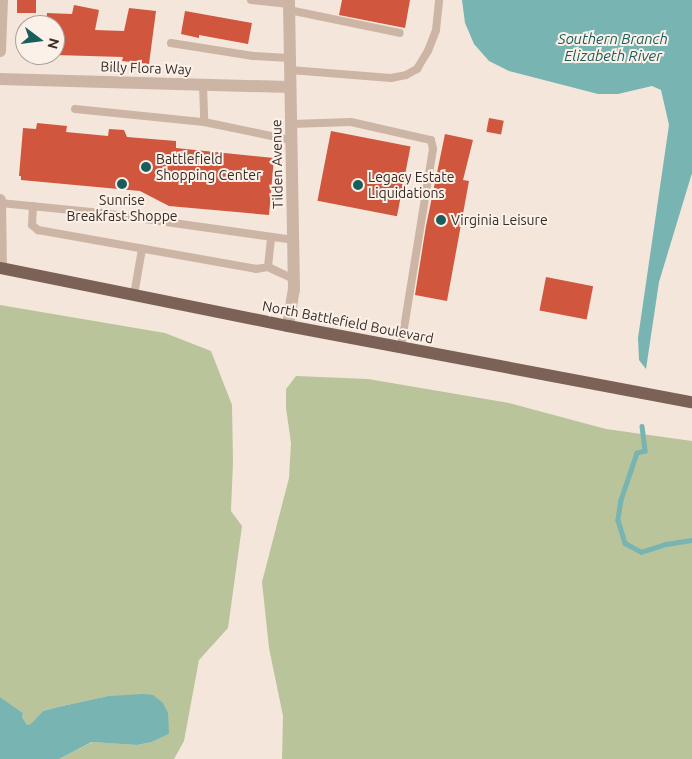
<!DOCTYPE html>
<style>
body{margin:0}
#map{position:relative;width:692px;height:759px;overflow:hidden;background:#f4e6db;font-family:Ubuntu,sans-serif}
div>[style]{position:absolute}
.green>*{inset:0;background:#b9c49a}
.water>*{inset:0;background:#77b4b2}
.stream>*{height:4.5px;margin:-2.25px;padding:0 2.25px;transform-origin:2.25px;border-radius:2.25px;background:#77b4b2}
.building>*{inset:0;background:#d0563d;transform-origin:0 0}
.service>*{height:8px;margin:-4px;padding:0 4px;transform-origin:4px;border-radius:4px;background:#cdb5a6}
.minor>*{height:12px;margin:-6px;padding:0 6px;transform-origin:6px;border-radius:6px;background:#cdb5a6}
.primary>*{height:12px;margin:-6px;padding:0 6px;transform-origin:6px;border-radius:6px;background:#7c6157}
.dots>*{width:14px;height:14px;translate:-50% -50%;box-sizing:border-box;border:2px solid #fbf1e8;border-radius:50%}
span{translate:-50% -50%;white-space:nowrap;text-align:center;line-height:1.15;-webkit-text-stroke:4px #fbf1e8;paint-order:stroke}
.street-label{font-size:14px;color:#392c27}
.poi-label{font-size:14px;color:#392c27}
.left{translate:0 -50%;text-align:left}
.water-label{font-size:15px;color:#195e5d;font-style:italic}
.north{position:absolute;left:15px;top:15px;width:50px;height:50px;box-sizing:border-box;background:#fbf1e8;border:1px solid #ada29b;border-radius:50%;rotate:105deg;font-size:14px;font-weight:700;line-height:20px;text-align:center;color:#392c27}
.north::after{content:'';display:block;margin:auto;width:18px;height:22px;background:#195e5d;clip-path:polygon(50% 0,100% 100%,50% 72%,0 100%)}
</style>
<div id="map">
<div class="green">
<i style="clip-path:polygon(0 305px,165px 333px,211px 351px,232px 405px,233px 462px,231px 511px,242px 526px,228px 628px,199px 660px,184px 741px,174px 759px,59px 759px,93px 742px,137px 745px,152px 742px,169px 734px,153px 695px,108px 696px,58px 707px,43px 711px,31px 725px,27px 725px,22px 717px,23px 713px,0 697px)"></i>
<i style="clip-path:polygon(296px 376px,368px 379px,509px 403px,606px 429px,692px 441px,692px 759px,282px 759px,283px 716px,269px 648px,262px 582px,289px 478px,291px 443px,286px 408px,286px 389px)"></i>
</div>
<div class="water">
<i style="clip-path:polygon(462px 0,692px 0,692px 173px,659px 282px,646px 369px,639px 360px,638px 338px,669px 125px,661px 90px,652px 86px,618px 94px,598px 94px,509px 71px,489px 61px,474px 44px,465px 23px)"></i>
<i style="clip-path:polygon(143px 694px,153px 695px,163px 703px,168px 713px,169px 734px,152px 742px,137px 745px,92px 742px,59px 759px,0 759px,0 697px,23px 713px,22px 717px,27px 725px,31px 724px,43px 711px,58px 707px,108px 696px)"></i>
</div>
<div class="stream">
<i style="left:642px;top:426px;width:25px;rotate:83deg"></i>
<i style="left:645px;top:451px;width:8px;rotate:166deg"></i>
<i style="left:637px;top:453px;width:50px;rotate:108.8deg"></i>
<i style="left:621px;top:500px;width:20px;rotate:99deg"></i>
<i style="left:618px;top:520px;width:24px;rotate:73deg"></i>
<i style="left:625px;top:543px;width:18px;rotate:29deg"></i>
<i style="left:641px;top:552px;width:26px;rotate:-18deg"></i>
<i style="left:666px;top:544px;width:26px;rotate:-9deg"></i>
</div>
<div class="building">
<i style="left:17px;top:0;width:19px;height:13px"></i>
<i style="clip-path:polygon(342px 0,410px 0,405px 28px,339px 15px)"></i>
<i style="clip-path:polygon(74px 5px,99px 10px,95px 30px,124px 31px,129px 8px,156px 11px,149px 64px,122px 61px,123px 57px,55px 55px,55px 25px,46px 25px,47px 13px,72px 14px)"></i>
<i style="clip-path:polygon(185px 11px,252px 23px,248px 44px,199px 35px,199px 38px,181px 34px)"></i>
<i style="left:489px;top:118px;width:15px;height:14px;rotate:11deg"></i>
<i style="clip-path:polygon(37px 123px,67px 126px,66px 132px,108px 136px,109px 129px,124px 130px,127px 137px,176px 141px,176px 148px,274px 158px,269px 215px,169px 206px,140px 191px,21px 180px,21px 176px,19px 176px,23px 128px,36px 129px)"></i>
<i style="left:331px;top:131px;width:81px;height:71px;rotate:11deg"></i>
<i style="clip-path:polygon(445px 134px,473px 140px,463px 180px,469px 181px,447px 301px,415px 295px,426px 226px)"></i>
<i style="left:546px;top:277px;width:48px;height:34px;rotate:11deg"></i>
</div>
<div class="service">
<i style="left:251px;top:0;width:38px;rotate:6deg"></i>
<i style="left:289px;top:10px;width:113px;rotate:11.7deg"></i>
<i style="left:171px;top:43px;width:83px;rotate:9deg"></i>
<i style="left:253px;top:56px;width:37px;rotate:3deg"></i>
<i style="left:290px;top:70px;width:101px;rotate:4.5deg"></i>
<i style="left:391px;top:78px;width:15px;rotate:-11deg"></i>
<i style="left:406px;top:75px;width:13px;rotate:-29deg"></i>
<i style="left:417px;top:69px;width:21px;rotate:-59deg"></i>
<i style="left:428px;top:51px;width:22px;rotate:-69deg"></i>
<i style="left:436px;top:30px;width:30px;rotate:-84deg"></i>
<i style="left:203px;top:85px;width:37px;rotate:88deg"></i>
<i style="left:204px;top:122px;width:89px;rotate:11.7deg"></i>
<i style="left:75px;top:109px;width:130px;rotate:5.8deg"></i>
<i style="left:291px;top:124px;width:60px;rotate:-1.9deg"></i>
<i style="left:351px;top:122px;width:82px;rotate:12.7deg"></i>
<i style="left:431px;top:140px;width:9px;rotate:77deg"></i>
<i style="left:433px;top:149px;width:201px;rotate:99.2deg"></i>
<i style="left:0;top:203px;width:102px;rotate:5.6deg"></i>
<i style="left:102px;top:213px;width:193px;rotate:8deg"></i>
<i style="left:33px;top:206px;width:19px;rotate:93deg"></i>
<i style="left:32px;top:225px;width:8px;rotate:40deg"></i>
<i style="left:38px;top:230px;width:221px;rotate:10.1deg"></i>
<i style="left:256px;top:269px;width:12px;rotate:-9deg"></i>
<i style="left:268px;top:267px;width:28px;rotate:-84deg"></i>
<i style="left:268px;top:267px;width:29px;rotate:25deg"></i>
<i style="left:134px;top:295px;width:47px;rotate:-80.1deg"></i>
</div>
<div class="minor">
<i style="left:0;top:51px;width:51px;rotate:-87.8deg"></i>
<i style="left:0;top:79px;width:290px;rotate:1.6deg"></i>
<i style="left:0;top:200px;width:68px;rotate:89.2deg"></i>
<i style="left:288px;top:326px;width:36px;rotate:-81deg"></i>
<i style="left:294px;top:290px;width:290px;rotate:-91deg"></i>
</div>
<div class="primary">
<i style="left:0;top:268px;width:294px;rotate:11.4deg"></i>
<i style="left:288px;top:326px;width:411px;rotate:10.7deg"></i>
</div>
<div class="dots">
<i style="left:146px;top:167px;background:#195e5d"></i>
<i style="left:122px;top:184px;background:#195e5d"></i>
<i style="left:358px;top:185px;background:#195e5d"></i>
<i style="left:441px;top:220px;background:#195e5d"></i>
</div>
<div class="street-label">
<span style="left:146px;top:68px;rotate:2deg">Billy Flora Way</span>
<span style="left:277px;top:164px;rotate:-91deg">Tilden Avenue</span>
<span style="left:348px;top:322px;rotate:11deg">North Battlefield Boulevard</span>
</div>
<div class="poi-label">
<span class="left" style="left:156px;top:167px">Battlefield<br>Shopping Center</span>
<span class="left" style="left:368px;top:185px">Legacy Estate<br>Liquidations</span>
<span style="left:122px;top:208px">Sunrise<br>Breakfast Shoppe</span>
<span class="left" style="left:451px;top:220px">Virginia Leisure</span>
</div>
<div class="water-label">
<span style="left:613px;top:47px">Southern Branch<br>Elizabeth River</span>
</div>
<div class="north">N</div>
</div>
